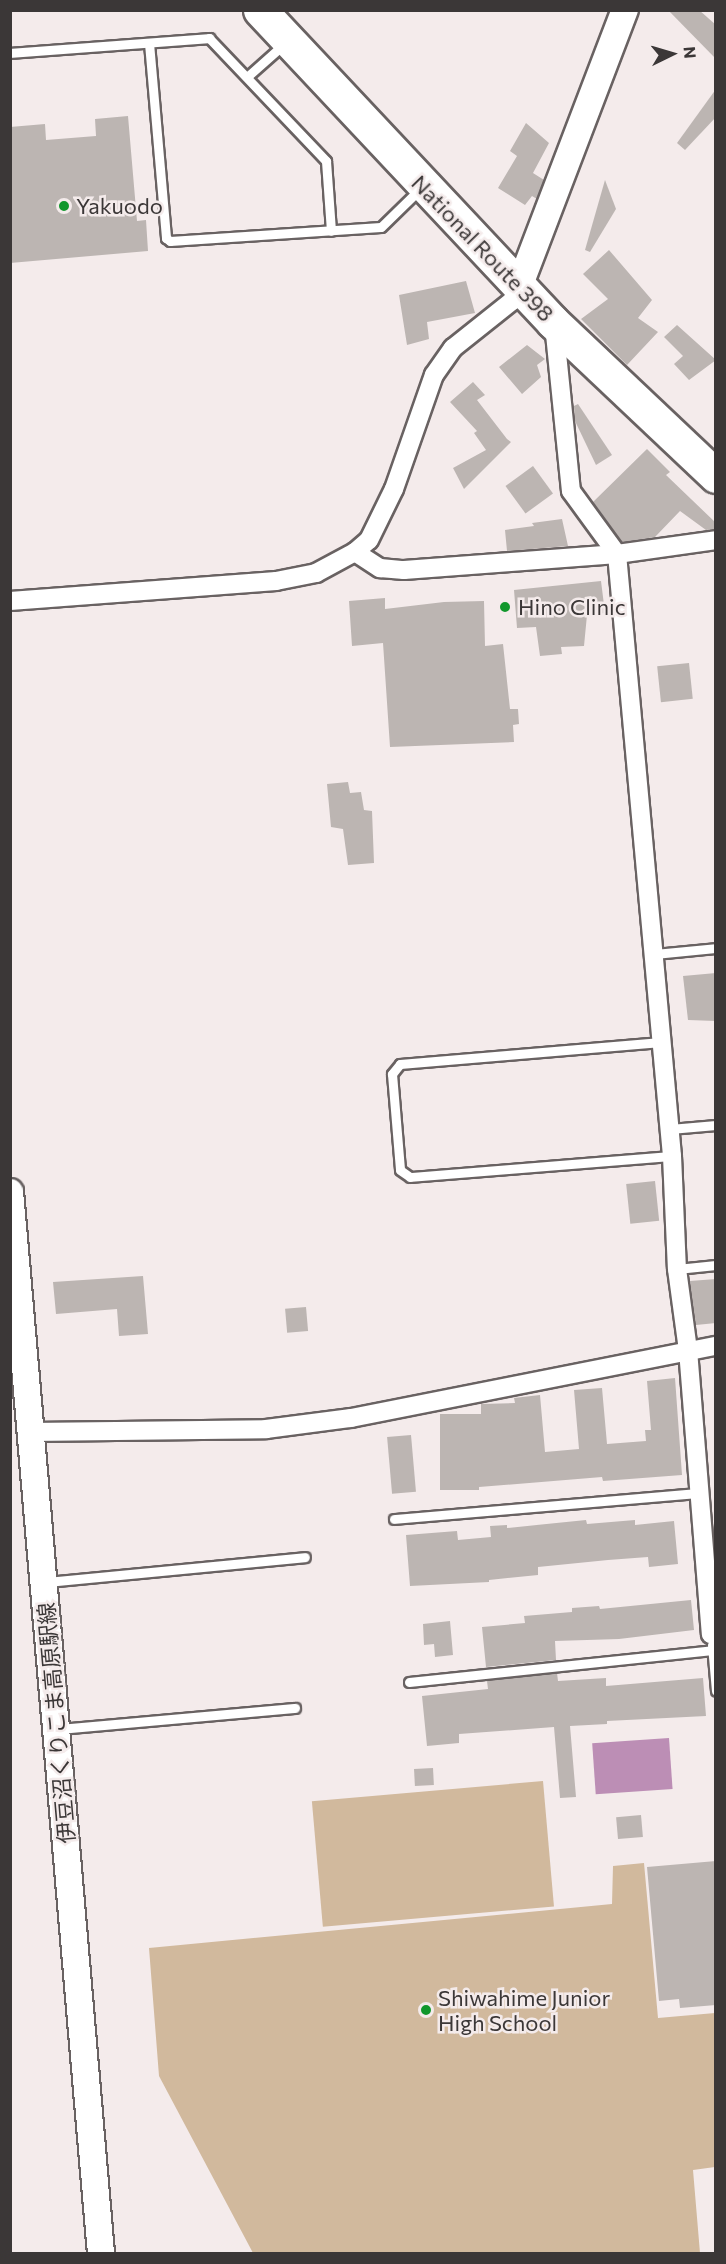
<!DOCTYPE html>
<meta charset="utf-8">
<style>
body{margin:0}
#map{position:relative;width:726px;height:2264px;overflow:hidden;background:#f4ebeb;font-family:Commissioner,"Noto Sans JP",sans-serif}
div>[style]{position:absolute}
.green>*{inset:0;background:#d1b99d;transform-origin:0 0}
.water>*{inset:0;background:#bc8eb5;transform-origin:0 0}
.building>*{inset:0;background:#bcb5b2;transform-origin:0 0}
.roads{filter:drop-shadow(2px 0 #696262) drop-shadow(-2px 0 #696262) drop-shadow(0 2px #696262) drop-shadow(0 -2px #696262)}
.lane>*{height:9px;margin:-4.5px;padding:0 4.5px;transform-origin:4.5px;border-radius:4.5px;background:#fff}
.street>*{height:18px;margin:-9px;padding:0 9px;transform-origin:9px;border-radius:9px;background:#fff}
.secondary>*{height:26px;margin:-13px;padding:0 13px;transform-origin:13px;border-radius:13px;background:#fff}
.highway>*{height:33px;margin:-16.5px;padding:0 16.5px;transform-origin:16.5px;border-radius:16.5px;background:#fff}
.dots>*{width:16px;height:16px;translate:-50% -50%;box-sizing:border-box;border:3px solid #f4ebeb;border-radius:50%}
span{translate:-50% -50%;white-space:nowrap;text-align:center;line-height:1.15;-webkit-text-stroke:5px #f4ebeb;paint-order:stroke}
.poi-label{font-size:22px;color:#3b3737}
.left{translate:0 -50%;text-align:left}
.street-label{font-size:22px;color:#3b3737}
.frame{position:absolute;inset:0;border:12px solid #3b3737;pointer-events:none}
.north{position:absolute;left:642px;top:24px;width:60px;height:60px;-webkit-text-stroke:4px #f4ebeb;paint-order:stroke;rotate:85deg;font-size:16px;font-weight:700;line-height:24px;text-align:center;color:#3b3737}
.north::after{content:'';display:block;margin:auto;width:21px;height:27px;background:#3b3737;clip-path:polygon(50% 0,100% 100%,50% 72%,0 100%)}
</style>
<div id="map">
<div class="green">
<i style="left:543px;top:1781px;width:126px;height:232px;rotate:85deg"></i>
<i style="clip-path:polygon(644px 1863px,658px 2018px,715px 2013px,715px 2167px,693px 2170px,700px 2253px,253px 2253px,159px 2076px,149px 1948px,612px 1904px,613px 1866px)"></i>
</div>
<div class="water">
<i style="left:669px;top:1738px;width:51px;height:77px;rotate:86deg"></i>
</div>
<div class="building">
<i style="clip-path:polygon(668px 10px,699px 10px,716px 25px,716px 59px)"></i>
<i style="clip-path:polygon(716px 89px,716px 117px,685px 150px,677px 143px)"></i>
<i style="clip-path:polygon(128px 116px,137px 221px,146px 220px,148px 251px,10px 263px,10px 127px,45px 124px,46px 140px,96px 136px,95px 119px)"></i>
<i style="clip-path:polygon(526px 123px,549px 143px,533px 173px,544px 180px,537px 199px,532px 196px,525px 205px,498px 188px,517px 156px,510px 151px)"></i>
<i style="clip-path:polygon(605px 180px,616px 209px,590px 252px,585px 250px)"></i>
<i style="clip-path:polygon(609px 250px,652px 300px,638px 318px,658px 332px,627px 365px,581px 319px,608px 299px,583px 274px)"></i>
<i style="clip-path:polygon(466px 281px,475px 313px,427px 322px,429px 339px,407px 345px,399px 295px)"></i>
<i style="clip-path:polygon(677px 325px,716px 360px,689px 380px,674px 364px,683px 356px,664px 337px)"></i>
<i style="clip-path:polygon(527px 345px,545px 359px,537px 365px,541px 377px,522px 394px,499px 367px)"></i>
<i style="clip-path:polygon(473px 382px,485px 395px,477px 400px,507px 439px,511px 442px,464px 489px,453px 468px,486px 450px,474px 433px,477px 431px,450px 402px)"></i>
<i style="clip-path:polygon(578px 404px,612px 455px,596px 465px,575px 421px,574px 406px)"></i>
<i style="clip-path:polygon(647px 449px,670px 472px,666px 475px,716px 523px,716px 529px,706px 530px,680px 511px,655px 537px,622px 542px,593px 502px)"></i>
<i style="left:533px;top:466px;width:34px;height:34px;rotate:54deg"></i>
<i style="clip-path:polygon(562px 519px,568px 546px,507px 551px,505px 530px,534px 526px,532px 523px)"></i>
<i style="clip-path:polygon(601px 581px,605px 613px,587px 615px,584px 646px,561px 647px,562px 654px,540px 656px,536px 627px,517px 628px,514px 590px)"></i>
<i style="clip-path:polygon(385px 598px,385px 609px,444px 602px,484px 601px,485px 646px,503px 644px,510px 709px,518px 709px,519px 724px,513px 725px,514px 742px,390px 747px,383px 643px,352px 646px,349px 601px)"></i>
<i style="left:689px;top:663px;width:36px;height:32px;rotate:84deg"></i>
<i style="clip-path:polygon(348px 782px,350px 793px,361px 792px,364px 810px,372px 811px,374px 863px,348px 865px,343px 829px,331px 827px,327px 784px)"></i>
<i style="clip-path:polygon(716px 973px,716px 1021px,688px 1020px,683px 976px)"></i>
<i style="left:655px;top:1181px;width:40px;height:29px;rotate:84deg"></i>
<i style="clip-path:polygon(143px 1276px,148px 1334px,119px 1336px,117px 1309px,56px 1314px,53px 1282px)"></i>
<i style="clip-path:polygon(716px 1279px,716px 1323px,696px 1325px,690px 1281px)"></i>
<i style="left:306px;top:1307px;width:24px;height:21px;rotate:85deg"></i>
<i style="clip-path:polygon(675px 1378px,682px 1475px,603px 1481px,602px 1477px,479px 1487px,479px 1490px,440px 1490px,440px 1414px,481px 1414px,481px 1404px,515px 1403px,514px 1398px,540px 1395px,545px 1452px,579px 1449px,574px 1390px,602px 1388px,607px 1444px,646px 1441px,645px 1430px,651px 1430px,647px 1381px)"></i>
<i style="left:411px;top:1435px;width:57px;height:24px;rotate:85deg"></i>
<i style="clip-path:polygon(586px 1520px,587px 1524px,635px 1520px,635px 1525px,674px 1521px,678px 1564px,649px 1567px,648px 1557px,608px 1560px,538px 1567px,538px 1575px,489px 1580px,489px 1582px,410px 1586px,406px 1535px,457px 1531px,458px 1540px,491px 1537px,490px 1526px,507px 1525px,507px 1528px)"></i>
<i style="clip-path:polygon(691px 1600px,694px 1630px,619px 1639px,555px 1641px,556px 1660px,486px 1667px,482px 1627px,525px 1623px,524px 1616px,572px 1612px,572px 1608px,599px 1606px,600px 1609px)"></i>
<i style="clip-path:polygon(450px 1621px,453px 1655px,435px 1657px,434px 1644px,424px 1645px,423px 1624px)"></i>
<i style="clip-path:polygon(557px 1673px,558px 1681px,606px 1678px,606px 1686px,703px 1678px,706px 1716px,607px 1721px,607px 1724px,570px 1726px,576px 1797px,560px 1798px,554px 1727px,459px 1734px,459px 1743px,427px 1746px,422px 1696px,488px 1689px,487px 1681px)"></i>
<i style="left:433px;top:1768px;width:17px;height:19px;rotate:87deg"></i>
<i style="left:641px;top:1815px;width:22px;height:25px;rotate:85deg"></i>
<i style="clip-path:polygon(716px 1861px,716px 2005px,680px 2008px,679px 1999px,659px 2001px,647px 1867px)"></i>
</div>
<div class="roads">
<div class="lane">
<i style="left:149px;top:43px;width:196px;rotate:85deg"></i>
<i style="left:166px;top:238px;width:5px;rotate:37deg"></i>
<i style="left:170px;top:241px;width:211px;rotate:-3.8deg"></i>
<i style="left:381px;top:227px;width:54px;rotate:-44.3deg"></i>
<i style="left:10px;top:53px;width:200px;rotate:-4.3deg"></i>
<i style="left:209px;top:38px;width:170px;rotate:46.4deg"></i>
<i style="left:326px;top:161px;width:70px;rotate:85.9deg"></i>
<i style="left:248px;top:76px;width:48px;rotate:-41.6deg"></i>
<i style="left:654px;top:954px;width:62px;rotate:-5.5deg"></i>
<i style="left:661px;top:1042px;width:262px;rotate:175.2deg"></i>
<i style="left:400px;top:1064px;width:13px;rotate:129deg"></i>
<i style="left:392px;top:1074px;width:96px;rotate:85.2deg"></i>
<i style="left:400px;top:1170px;width:12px;rotate:35deg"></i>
<i style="left:410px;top:1177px;width:263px;rotate:-4.6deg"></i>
<i style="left:670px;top:1129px;width:46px;rotate:-5deg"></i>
<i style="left:677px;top:1269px;width:39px;rotate:-6deg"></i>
<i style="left:394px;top:1519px;width:306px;rotate:-4.9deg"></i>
<i style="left:46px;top:1582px;width:260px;rotate:-5.5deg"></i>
<i style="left:712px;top:1645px;width:46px;rotate:85deg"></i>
<i style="left:409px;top:1682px;width:305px;rotate:-6deg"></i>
<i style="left:58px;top:1729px;width:238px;rotate:-5.1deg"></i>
</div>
<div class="street">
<i style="left:554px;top:324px;width:168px;rotate:84.2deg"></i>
<i style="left:571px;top:491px;width:78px;rotate:53.9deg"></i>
<i style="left:617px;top:554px;width:605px;rotate:84.78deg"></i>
<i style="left:672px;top:1156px;width:113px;rotate:87.5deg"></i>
<i style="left:677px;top:1269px;width:82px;rotate:82.3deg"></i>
<i style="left:688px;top:1350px;width:285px;rotate:85.4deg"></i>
<i style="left:711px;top:1634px;width:5px"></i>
<i style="left:355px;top:552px;width:30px;rotate:33deg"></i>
<i style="left:380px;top:568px;width:24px;rotate:5deg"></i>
<i style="left:404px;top:570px;width:214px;rotate:-4.3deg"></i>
<i style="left:617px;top:554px;width:100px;rotate:-8deg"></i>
<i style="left:10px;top:601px;width:267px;rotate:-4.3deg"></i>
<i style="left:276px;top:581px;width:41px;rotate:-11.3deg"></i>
<i style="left:316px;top:573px;width:44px;rotate:-28.3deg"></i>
<i style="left:355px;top:552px;width:18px;rotate:-41deg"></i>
<i style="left:369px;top:540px;width:57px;rotate:-63.9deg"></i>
<i style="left:394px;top:489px;width:121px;rotate:-70.7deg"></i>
<i style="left:434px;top:375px;width:33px;rotate:-55deg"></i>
<i style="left:453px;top:348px;width:75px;rotate:-38.5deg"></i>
<i style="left:512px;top:301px;width:16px;rotate:-63deg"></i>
<i style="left:31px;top:1432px;width:235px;rotate:-0.7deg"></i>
<i style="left:266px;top:1429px;width:86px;rotate:-7.4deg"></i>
<i style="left:351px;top:1418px;width:372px;rotate:-11.2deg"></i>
</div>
<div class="secondary">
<i style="left:519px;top:287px;width:297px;rotate:-69.1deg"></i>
<i style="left:10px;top:1192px;width:1066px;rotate:85.1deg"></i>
</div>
<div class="highway">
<i style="left:260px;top:10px;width:428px;rotate:46.8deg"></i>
<i style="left:553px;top:322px;width:224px;rotate:43.4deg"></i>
</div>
</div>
<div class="dots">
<i style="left:64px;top:206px;background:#11972c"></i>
<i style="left:505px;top:607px;background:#11972c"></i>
<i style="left:426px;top:2010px;background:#11972c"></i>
</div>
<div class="poi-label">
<span class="left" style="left:76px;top:206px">Yakuodo</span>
<span class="left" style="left:518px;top:607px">Hino Clinic</span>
<span class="left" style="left:438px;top:2010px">Shiwahime Junior<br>High School</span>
</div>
<div class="street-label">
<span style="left:483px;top:248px;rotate:46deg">National Route 398</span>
<span style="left:56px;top:1723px;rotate:-95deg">伊豆沼くりこま高原駅線</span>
</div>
<div class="frame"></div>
<div class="north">N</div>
</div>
